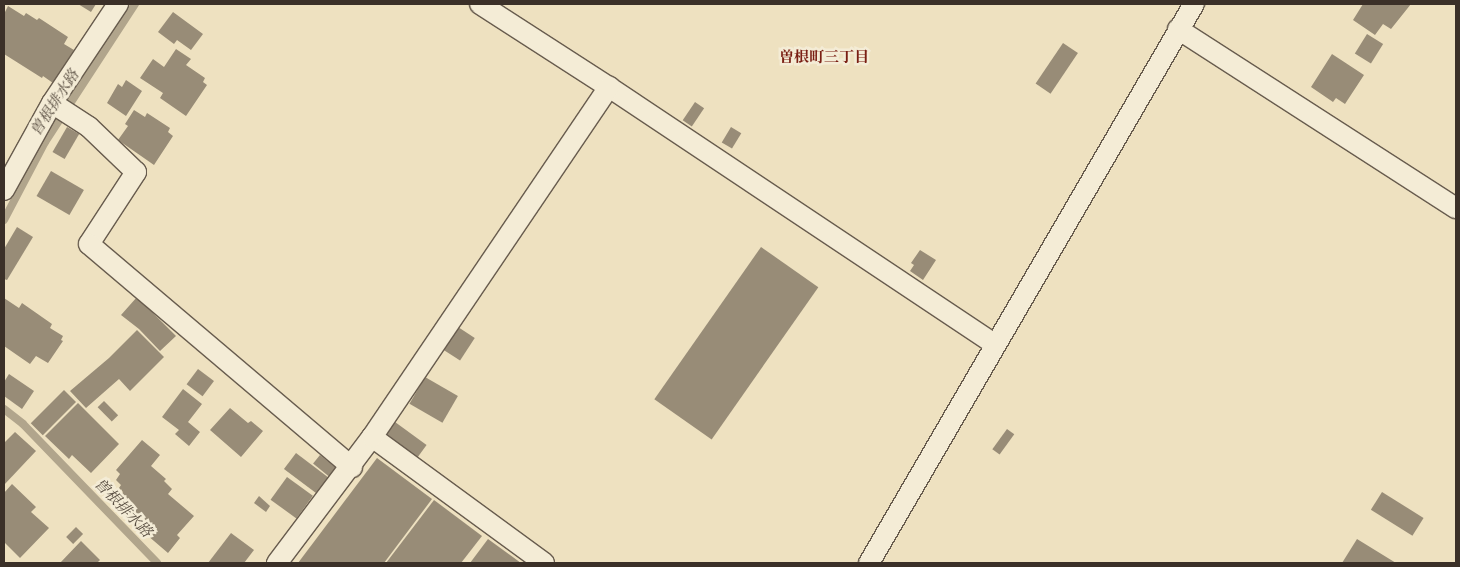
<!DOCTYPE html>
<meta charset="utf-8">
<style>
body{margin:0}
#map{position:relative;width:1460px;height:567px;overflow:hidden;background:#eee1c0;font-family:Alegreya,"Noto Serif JP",serif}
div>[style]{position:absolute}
.stream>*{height:8px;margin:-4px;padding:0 4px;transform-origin:4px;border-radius:4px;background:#b1a58c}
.building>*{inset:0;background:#988c77;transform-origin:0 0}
.roads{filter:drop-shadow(1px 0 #685c4e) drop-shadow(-1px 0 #685c4e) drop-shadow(0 1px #685c4e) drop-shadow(0 -1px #685c4e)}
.minor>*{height:20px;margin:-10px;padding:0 10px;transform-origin:10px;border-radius:10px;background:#f4ecd6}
span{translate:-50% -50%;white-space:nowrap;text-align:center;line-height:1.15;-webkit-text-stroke:5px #f4ecd6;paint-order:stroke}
.neighbourhood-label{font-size:15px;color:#7a1f14;font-weight:700}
.water-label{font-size:15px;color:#584d41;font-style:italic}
.frame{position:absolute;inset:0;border:5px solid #3b3028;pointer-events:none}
</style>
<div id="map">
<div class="stream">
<i style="left:4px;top:220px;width:88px;rotate:-62.3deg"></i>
<i style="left:45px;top:142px;width:165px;rotate:-56.9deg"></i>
<i style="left:4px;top:409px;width:24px;rotate:38deg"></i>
<i style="left:23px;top:424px;width:193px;rotate:46deg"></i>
</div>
<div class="building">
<i style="clip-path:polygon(78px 4px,96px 4px,91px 12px)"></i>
<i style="clip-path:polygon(1363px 4px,1411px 4px,1391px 29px,1383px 24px,1375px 35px,1353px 20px)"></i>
<i style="clip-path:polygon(8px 6px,24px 16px,26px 13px,37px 20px,39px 18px,68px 37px,64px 44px,74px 50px,53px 83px,43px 76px,42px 78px,4px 54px,4px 14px)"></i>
<i style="clip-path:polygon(173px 12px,203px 34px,191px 50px,177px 40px,174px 44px,158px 32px)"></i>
<i style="left:1367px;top:34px;width:19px;height:23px;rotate:32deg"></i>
<i style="left:1063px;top:43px;width:18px;height:49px;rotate:34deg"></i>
<i style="clip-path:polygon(176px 49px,191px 59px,186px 65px,205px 78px,203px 82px,207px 85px,186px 116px,160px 98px,163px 93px,140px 78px,153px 59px,164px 67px)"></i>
<i style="clip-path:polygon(1332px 54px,1364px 75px,1345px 104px,1336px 98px,1333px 102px,1311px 87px)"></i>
<i style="clip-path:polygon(126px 80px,142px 91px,126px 116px,107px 103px,118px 84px,122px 87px)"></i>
<i style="left:695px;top:102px;width:11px;height:22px;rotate:34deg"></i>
<i style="clip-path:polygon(134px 110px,145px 117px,147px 113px,170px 128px,168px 132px,173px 136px,154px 165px,118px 140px,128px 126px,125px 124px)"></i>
<i style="left:67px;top:127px;width:14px;height:29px;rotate:30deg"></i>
<i style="left:731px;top:127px;width:12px;height:18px;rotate:31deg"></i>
<i style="left:51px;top:171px;width:38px;height:29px;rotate:30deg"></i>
<i style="clip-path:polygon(17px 227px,33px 237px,7px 280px,4px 279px,4px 249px)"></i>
<i style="left:761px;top:247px;width:70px;height:186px;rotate:35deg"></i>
<i style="clip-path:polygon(920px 250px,936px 260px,923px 280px,910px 271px,914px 265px,911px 263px)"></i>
<i style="clip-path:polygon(137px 297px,176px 336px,160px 351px,139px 329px,121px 315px)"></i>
<i style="clip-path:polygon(4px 298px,19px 308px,22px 303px,52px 324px,50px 328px,63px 336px,61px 340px,63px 341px,48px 363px,36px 356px,30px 364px,4px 346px)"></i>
<i style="left:458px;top:327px;width:20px;height:27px;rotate:33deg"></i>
<i style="clip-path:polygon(137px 330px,164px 357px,130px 391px,119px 379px,86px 408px,70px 391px,109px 358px)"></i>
<i style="left:198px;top:369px;width:20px;height:19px;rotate:37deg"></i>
<i style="clip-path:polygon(9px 374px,34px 391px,22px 409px,4px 396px,4px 382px)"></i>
<i style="left:425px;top:377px;width:38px;height:31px;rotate:30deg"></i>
<i style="clip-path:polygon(183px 389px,202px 404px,188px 422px,200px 432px,189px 446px,175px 434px,179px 430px,162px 417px)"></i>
<i style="left:64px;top:390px;width:17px;height:47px;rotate:45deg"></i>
<i style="left:104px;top:401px;width:20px;height:9px;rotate:45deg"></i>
<i style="clip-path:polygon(78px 403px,119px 444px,91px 473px,72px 455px,69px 459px,45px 436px)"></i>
<i style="clip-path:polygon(230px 408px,248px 423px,251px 421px,263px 431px,241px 457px,210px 430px)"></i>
<i style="left:395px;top:422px;width:39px;height:17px;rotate:36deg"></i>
<i style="left:1007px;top:429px;width:9px;height:25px;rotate:36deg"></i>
<i style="clip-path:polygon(15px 432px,36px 451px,4px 485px,4px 443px)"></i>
<i style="clip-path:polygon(142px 440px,160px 455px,151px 466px,166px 479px,164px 481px,172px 489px,168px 494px,194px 516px,177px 535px,180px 538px,168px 553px,112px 505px,123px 492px,119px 488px,121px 485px,116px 480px,120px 474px,116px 470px)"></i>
<i style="left:296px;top:453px;width:43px;height:20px;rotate:37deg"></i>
<i style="left:320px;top:455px;width:22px;height:11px;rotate:39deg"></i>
<i style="clip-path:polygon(377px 458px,432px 499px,384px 563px,298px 563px)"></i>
<i style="left:287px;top:477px;width:32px;height:28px;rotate:36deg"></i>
<i style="clip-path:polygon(12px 484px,36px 507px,31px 512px,49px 528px,20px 558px,4px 542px,4px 493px)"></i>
<i style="left:1382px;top:492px;width:49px;height:21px;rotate:32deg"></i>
<i style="clip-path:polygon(259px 496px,270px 506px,266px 512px,254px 503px)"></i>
<i style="clip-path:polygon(434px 500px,482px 536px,461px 563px,386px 563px)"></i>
<i style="left:76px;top:527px;width:10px;height:14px;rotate:45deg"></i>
<i style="clip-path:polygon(231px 533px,254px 550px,244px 563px,208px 563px)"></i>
<i style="clip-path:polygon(488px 539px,521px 563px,470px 563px)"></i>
<i style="clip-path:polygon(1357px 539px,1396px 563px,1342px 563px)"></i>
<i style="clip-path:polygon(81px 541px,100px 560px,98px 562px,100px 563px,60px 563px)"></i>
</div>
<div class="roads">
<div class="minor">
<i style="left:480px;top:4px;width:153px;rotate:32.8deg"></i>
<i style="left:609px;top:87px;width:464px;rotate:33.7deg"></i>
<i style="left:1178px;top:29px;width:331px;rotate:32.8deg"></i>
<i style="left:52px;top:103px;width:44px;rotate:33deg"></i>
<i style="left:89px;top:127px;width:65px;rotate:43.8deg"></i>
<i style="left:136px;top:172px;width:86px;rotate:123.1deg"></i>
<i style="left:89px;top:244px;width:345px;rotate:40.3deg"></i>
<i style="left:4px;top:190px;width:99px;rotate:-61.1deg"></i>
<i style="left:52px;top:103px;width:119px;rotate:-56.3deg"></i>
<i style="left:372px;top:437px;width:213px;rotate:36.2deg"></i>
<i style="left:277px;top:563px;width:158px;rotate:-53deg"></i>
<i style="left:372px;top:437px;width:423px;rotate:-55.9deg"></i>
<i style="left:869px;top:563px;width:647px;rotate:-59.83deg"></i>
</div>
</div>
<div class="neighbourhood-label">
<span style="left:824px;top:58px">曽根町三丁目</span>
</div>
<div class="water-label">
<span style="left:55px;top:103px;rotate:-57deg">曽根排水路</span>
<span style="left:123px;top:508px;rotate:46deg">曽根排水路</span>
</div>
<div class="frame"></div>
</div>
